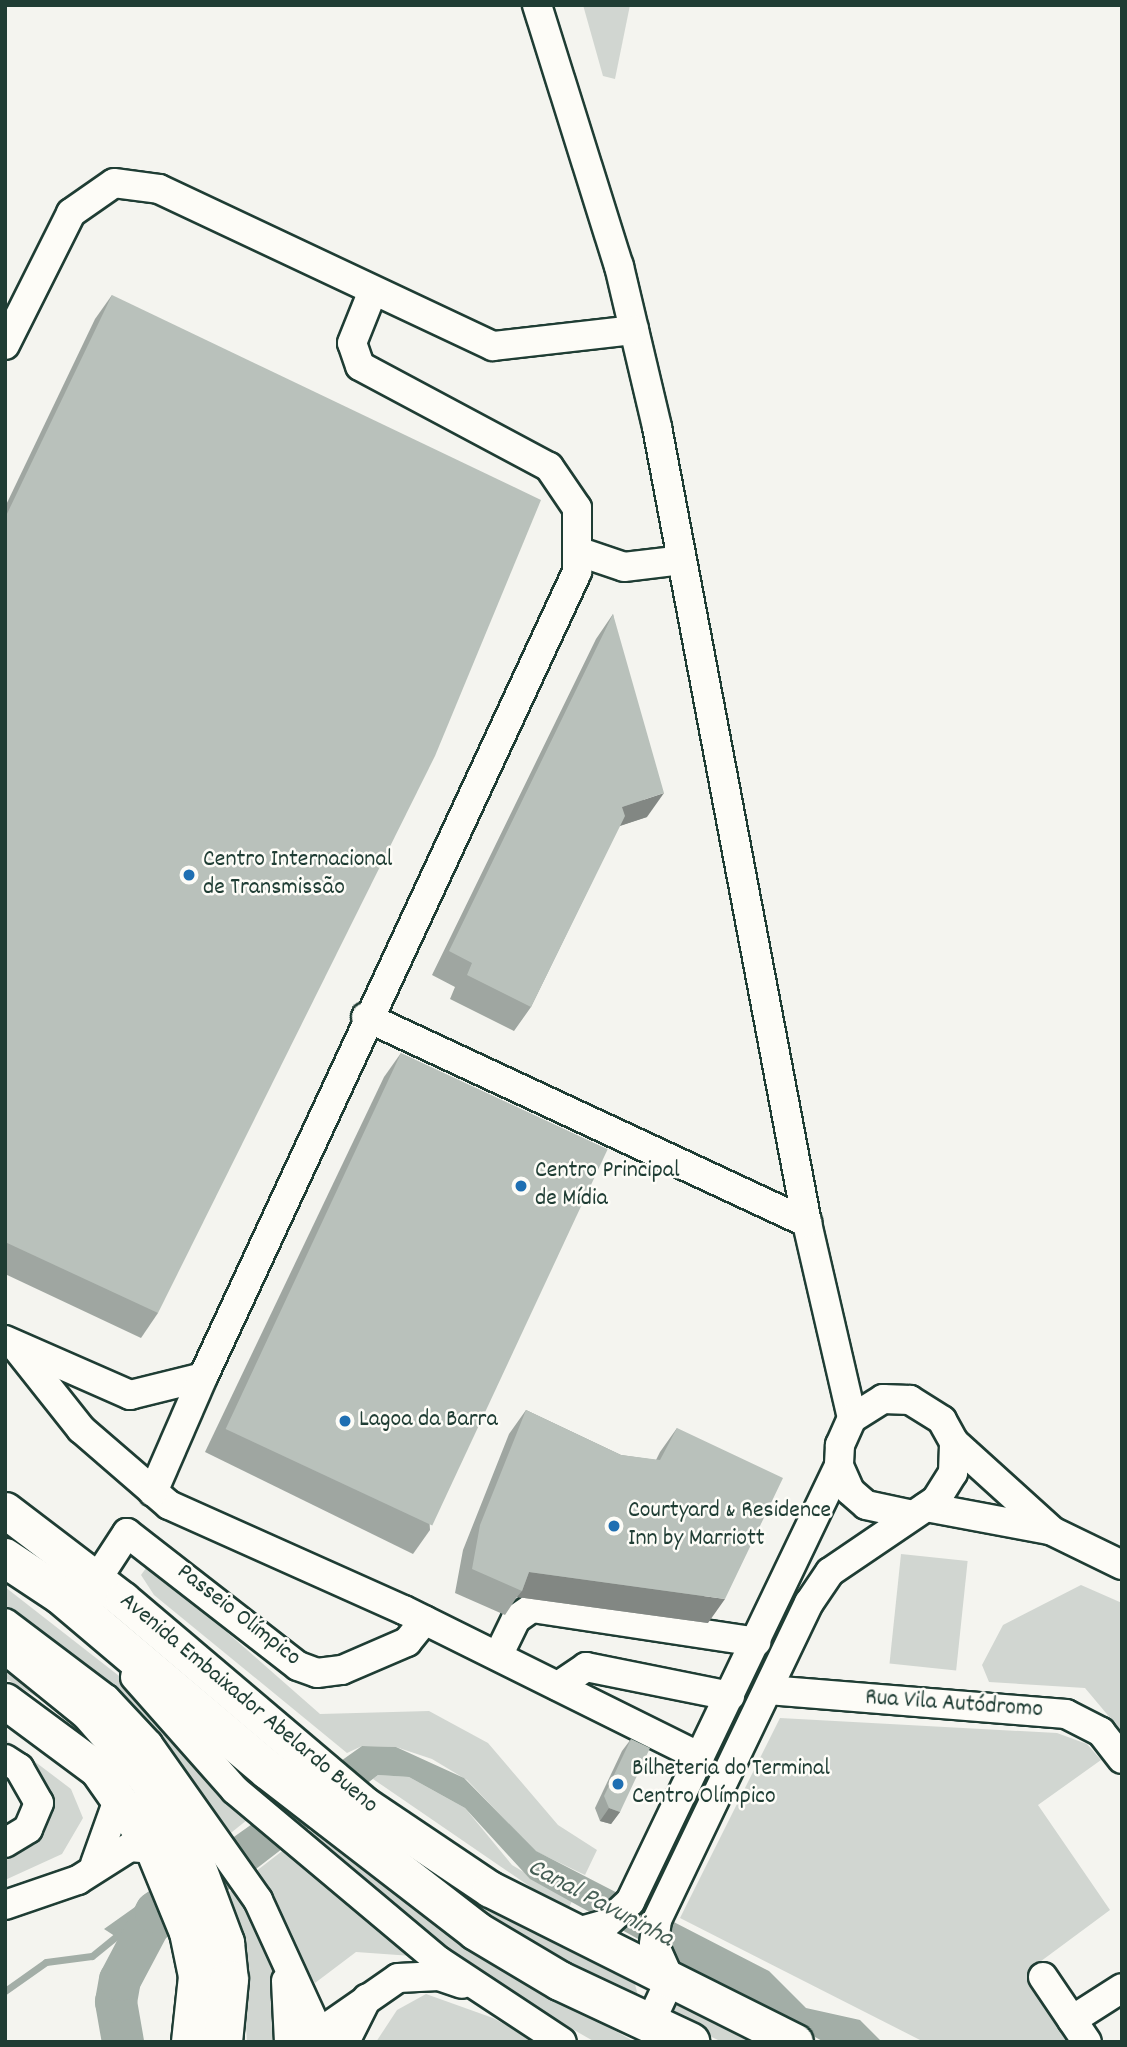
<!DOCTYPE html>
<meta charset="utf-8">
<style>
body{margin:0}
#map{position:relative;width:1127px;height:2047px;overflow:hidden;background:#f4f4ef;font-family:Dekko,sans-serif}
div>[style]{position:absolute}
.green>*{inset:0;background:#d1d6d1;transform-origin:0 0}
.water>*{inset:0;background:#a3aea7}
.stream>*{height:7px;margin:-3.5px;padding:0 3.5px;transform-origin:3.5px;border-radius:3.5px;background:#a3aea7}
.river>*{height:42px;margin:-21px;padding:0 21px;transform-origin:21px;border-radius:21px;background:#a3aea7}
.roads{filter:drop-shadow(2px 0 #1f3d34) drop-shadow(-2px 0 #1f3d34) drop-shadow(0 2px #1f3d34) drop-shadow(0 -2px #1f3d34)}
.minor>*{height:28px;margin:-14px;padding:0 14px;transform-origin:14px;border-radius:14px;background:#fdfcf7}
.major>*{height:35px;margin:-17.5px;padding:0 17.5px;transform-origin:17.5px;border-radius:17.5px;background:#fdfcf7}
.highway>*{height:38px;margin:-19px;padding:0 19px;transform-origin:19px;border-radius:19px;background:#fdfcf7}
.wall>*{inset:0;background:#9fa6a1}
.shaded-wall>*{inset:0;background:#828783}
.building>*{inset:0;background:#b9c1bb;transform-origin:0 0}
.dots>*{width:19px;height:19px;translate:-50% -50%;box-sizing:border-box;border:4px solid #fdfcf7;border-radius:50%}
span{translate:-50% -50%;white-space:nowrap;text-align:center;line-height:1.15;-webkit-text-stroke:5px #fdfcf7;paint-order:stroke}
.poi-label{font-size:24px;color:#1f3d34}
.left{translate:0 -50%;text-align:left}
.street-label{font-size:24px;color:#1f3d34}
.water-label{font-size:26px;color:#475f56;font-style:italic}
.frame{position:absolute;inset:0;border:7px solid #1f3d34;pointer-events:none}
</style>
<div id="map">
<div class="green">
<i style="clip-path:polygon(583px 5px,630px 5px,615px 79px,603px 76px)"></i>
<i style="left:901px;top:1554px;width:67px;height:110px;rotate:6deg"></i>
<i style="clip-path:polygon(149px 1564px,320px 1714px,429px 1711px,488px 1743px,558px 1825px,597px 1850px,585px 1875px,535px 1851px,467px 1780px,432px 1759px,396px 1747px,362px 1746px,347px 1753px,154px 1595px,141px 1575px)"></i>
<i style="clip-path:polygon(1081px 1585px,1122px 1603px,1122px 1732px,1085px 1688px,989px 1682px,982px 1665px,1003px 1625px)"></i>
<i style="clip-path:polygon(5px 1587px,123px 1679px,252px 1816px,227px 1836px,5px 1615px)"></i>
<i style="clip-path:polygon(5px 1656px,131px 1772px,52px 1706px,5px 1678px)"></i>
<i style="clip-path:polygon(780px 1718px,1057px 1733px,1087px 1744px,1101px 1760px,1038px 1805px,1110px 1910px,1029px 1970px,1078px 2042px,924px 2042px,680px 1918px)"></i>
<i style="clip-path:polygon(5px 1739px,71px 1789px,83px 1818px,62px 1854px,5px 1880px,5px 1857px,41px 1831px)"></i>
<i style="clip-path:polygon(378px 1775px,409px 1777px,465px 1808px,512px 1865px,572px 1901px,567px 1912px,373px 1779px)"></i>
<i style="clip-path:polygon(345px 1809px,487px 1905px,635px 1984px,639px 2000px,482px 1916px)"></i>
<i style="clip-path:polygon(317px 1827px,480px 1954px,635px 2042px,595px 2042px,471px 1971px,306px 1835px)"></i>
<i style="clip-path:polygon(290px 1845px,426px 1957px,356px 1952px,315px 1983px,251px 1875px)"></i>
<i style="clip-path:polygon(238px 1886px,267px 1938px,276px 1975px,279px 2042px,247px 2042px,240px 1930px,229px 1892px)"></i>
<i style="clip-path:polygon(426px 1994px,493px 2018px,537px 2042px,376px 2042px,397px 2010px)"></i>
<i style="clip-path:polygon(670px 2000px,756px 2042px,722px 2042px,667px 2015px)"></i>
</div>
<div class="water">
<i style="clip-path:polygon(362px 1746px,396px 1747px,464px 1778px,536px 1851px,769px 1971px,806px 2008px,860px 2020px,882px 2042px,824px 2042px,530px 1879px,465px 1808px,409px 1777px,378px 1775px,144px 1955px,104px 1929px)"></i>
</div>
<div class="stream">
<i style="left:5px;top:1991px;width:50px;rotate:-35.3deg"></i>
<i style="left:46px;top:1962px;width:46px;rotate:-7.4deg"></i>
<i style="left:92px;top:1956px;width:38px;rotate:-39deg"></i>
</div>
<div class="river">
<i style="left:123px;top:2042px;width:41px;rotate:-99.9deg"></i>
<i style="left:116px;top:2002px;width:22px;rotate:-80deg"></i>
<i style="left:120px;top:1980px;width:77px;rotate:-62.1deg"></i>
<i style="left:156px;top:1912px;width:14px;rotate:-36deg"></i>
</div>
<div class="roads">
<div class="minor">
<i style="left:537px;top:5px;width:274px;rotate:72.6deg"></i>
<i style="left:619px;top:266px;width:165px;rotate:76.7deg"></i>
<i style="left:657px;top:427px;width:810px;rotate:79.33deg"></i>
<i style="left:807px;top:1223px;width:200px;rotate:77deg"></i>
<i style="left:5px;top:345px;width:148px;rotate:-63.4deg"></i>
<i style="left:71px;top:213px;width:52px;rotate:-34.9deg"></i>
<i style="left:114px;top:183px;width:45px;rotate:7.6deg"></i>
<i style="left:159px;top:189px;width:369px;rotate:25.2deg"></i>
<i style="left:493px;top:346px;width:142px;rotate:-6.5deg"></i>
<i style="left:580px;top:552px;width:46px;rotate:18.8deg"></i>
<i style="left:624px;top:567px;width:58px;rotate:-6.9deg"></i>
<i style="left:366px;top:1017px;width:487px;rotate:25deg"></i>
<i style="left:5px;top:1340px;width:137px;rotate:23.7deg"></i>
<i style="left:130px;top:1395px;width:75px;rotate:-13.9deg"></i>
<i style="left:203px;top:1377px;width:888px;rotate:-65.08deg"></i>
<i style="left:577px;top:572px;width:64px;rotate:-90deg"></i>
<i style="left:577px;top:508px;width:50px;rotate:-124.3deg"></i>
<i style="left:549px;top:467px;width:214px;rotate:-151.9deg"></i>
<i style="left:360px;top:366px;width:24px;rotate:-109deg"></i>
<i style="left:352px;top:343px;width:54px;rotate:-68.2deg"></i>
<i style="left:16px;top:1347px;width:105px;rotate:51.6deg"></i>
<i style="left:81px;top:1429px;width:116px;rotate:40.8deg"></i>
<i style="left:169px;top:1505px;width:257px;rotate:24.1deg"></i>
<i style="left:404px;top:1610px;width:330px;rotate:26.4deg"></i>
<i style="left:954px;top:1442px;width:132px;rotate:42.2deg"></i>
<i style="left:1052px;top:1531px;width:78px;rotate:25.9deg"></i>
<i style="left:153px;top:1492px;width:125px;rotate:-66.5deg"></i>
<i style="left:926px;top:1507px;width:125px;rotate:10.6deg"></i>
<i style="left:97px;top:1579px;width:55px;rotate:-56.9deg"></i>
<i style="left:127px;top:1533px;width:217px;rotate:37.9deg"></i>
<i style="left:298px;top:1666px;width:20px;rotate:20deg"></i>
<i style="left:317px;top:1673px;width:25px;rotate:-7deg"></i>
<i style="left:342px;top:1670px;width:71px;rotate:-23.3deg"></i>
<i style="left:407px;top:1642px;width:28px;rotate:-51deg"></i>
<i style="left:5px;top:1623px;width:126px;rotate:37deg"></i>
<i style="left:106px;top:1699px;width:62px;rotate:47deg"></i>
<i style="left:148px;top:1744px;width:191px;rotate:54.8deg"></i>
<i style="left:258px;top:1900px;width:156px;rotate:65.4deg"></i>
<i style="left:498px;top:1656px;width:41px;rotate:-64.1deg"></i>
<i style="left:516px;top:1619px;width:19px;rotate:-35deg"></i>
<i style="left:532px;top:1608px;width:227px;rotate:8.6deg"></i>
<i style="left:135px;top:1677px;width:151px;rotate:48.5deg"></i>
<i style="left:235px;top:1790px;width:266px;rotate:40deg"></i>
<i style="left:439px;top:1961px;width:147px;rotate:33.4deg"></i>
<i style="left:558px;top:1686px;width:34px;rotate:-34deg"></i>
<i style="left:586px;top:1667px;width:147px;rotate:11.4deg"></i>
<i style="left:768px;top:1690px;width:299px;rotate:4.6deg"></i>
<i style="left:1066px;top:1714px;width:39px;rotate:27deg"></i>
<i style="left:1101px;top:1732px;width:34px;rotate:52deg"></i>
<i style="left:5px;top:1759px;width:17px;rotate:33deg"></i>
<i style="left:19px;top:1768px;width:40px;rotate:60.3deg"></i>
<i style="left:39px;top:1803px;width:28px;rotate:113deg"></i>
<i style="left:28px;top:1829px;width:27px;rotate:149deg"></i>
<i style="left:95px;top:1864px;width:71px;rotate:-70.3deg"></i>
<i style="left:5px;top:1905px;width:77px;rotate:-18.9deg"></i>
<i style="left:78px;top:1880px;width:62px;rotate:-32.4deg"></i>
<i style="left:130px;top:1847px;width:23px;rotate:5deg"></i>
<i style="left:574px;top:1933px;width:33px;rotate:-16deg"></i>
<i style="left:606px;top:1924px;width:33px;rotate:-43deg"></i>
<i style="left:630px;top:1902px;width:484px;rotate:-64.4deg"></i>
<i style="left:1043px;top:1977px;width:78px;rotate:55.9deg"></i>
<i style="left:286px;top:1981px;width:61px;rotate:87.2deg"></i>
<i style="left:1072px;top:2020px;width:59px;rotate:-32.6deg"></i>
<i style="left:650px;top:2023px;width:47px;rotate:-65.1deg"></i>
<i style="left:670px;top:1980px;width:39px;rotate:-114deg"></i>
<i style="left:654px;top:1944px;width:24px;rotate:-83deg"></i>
<i style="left:657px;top:1920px;width:352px;rotate:-64.4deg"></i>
<i style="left:809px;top:1603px;width:37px;rotate:-56deg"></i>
<i style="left:830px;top:1572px;width:128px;rotate:-34.2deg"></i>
<i style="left:936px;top:1500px;width:32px;rotate:-58deg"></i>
<i style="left:953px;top:1473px;width:31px;rotate:-88deg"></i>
<i style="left:954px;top:1442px;width:25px;rotate:-119deg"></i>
<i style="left:942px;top:1420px;width:38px;rotate:-148deg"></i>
<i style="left:910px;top:1400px;width:27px;rotate:-178deg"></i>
<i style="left:883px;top:1399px;width:36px;rotate:148deg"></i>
<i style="left:852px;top:1418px;width:30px;rotate:114deg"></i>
<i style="left:840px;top:1445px;width:21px;rotate:93deg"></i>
<i style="left:839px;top:1466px;width:27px;rotate:66deg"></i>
<i style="left:850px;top:1491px;width:21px;rotate:41deg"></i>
<i style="left:866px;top:1505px;width:43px;rotate:12.1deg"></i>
<i style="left:306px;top:2042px;width:112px;rotate:-34.8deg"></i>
<i style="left:398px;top:1978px;width:41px;rotate:-2.8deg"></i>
<i style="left:439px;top:1976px;width:24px;rotate:19deg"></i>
<i style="left:345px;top:2042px;width:49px;rotate:-63.4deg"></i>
</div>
<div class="major">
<i style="left:5px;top:1510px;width:148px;rotate:37.3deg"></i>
<i style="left:123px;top:1600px;width:314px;rotate:40.3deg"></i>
<i style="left:362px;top:1803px;width:154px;rotate:33.9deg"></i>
<i style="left:490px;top:1889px;width:341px;rotate:26.6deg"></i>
<i style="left:5px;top:1701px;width:114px;rotate:36.5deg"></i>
<i style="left:97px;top:1769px;width:98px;rotate:55deg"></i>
<i style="left:153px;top:1849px;width:90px;rotate:67.7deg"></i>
<i style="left:187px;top:1932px;width:45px;rotate:78.4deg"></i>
<i style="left:196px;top:1976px;width:66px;rotate:96.1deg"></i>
</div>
<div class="highway">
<i style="left:5px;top:1558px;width:67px;rotate:33.5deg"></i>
<i style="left:61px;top:1595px;width:271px;rotate:40.2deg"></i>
<i style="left:268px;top:1770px;width:263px;rotate:37.7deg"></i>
<i style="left:476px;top:1931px;width:98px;rotate:30.8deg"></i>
<i style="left:560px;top:1981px;width:144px;rotate:25.1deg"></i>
<i style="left:5px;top:1643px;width:108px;rotate:39deg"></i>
<i style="left:89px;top:1711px;width:88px;rotate:48.7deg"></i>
<i style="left:147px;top:1777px;width:82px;rotate:59deg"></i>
<i style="left:189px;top:1847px;width:103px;rotate:69.4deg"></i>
<i style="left:225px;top:1943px;width:37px;rotate:84deg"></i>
<i style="left:229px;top:1980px;width:62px;rotate:95.5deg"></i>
</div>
</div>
<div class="wall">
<i style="clip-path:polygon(112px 295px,158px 1313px,141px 1338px,5px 1274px,5px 507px,95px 319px)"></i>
<i style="clip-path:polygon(613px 614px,647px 817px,619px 826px,531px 1007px,514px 1031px,450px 999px,455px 987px,432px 975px,596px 639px)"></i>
<i style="clip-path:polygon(401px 1053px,430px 1530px,413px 1554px,205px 1452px,384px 1077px)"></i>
<i style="clip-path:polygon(526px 1410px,621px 1455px,656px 1460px,660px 1452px,677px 1428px,708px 1623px,517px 1597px,505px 1615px,455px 1593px,463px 1550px,509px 1434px)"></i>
<i style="clip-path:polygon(631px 1739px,620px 1812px,611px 1824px,600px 1821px,595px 1808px,622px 1751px)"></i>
</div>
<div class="shaded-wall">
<i style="clip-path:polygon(664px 793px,647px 817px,605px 831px,622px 807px)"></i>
<i style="clip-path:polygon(529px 1572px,725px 1599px,708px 1623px,517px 1597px,522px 1591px)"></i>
<i style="clip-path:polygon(609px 1808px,620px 1812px,611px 1824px,600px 1821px)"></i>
</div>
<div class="building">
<i style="clip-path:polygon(112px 295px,541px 500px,435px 756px,158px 1313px,5px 1242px,5px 518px)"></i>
<i style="clip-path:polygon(613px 614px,664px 793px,622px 807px,625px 816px,531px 1007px,467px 975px,472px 963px,449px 951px)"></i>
<i style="left:401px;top:1053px;width:228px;height:415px;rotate:25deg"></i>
<i style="clip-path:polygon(526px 1410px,621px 1455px,660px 1460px,677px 1428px,783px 1478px,725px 1599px,529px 1572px,522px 1591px,472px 1569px,480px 1525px)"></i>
<i style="clip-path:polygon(631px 1739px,650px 1748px,620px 1812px,609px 1808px,604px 1796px)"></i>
</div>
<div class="dots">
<i style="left:189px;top:875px;background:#1f6fb2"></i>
<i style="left:521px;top:1186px;background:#1f6fb2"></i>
<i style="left:345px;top:1421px;background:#1f6fb2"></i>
<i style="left:614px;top:1526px;background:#1f6fb2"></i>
<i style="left:618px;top:1784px;background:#1f6fb2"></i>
</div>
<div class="poi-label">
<span class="left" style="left:203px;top:875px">Centro Internacional<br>de Transmissão</span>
<span class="left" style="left:535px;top:1186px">Centro Principal<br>de Mídia</span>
<span class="left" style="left:359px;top:1421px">Lagoa da Barra</span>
<span class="left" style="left:628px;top:1526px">Courtyard &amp; Residence<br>Inn by Marriott</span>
<span class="left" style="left:632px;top:1784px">Bilheteria do Terminal<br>Centro Olímpico</span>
</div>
<div class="street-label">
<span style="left:238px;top:1616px;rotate:38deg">Passeio Olímpico</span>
<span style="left:248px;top:1704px;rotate:40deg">Avenida Embaixador Abelardo Bueno</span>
<span style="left:954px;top:1705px;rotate:4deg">Rua Vila Autódromo</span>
</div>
<div class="water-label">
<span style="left:600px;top:1904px;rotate:28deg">Canal Pavuninha</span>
</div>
<div class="frame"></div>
</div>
